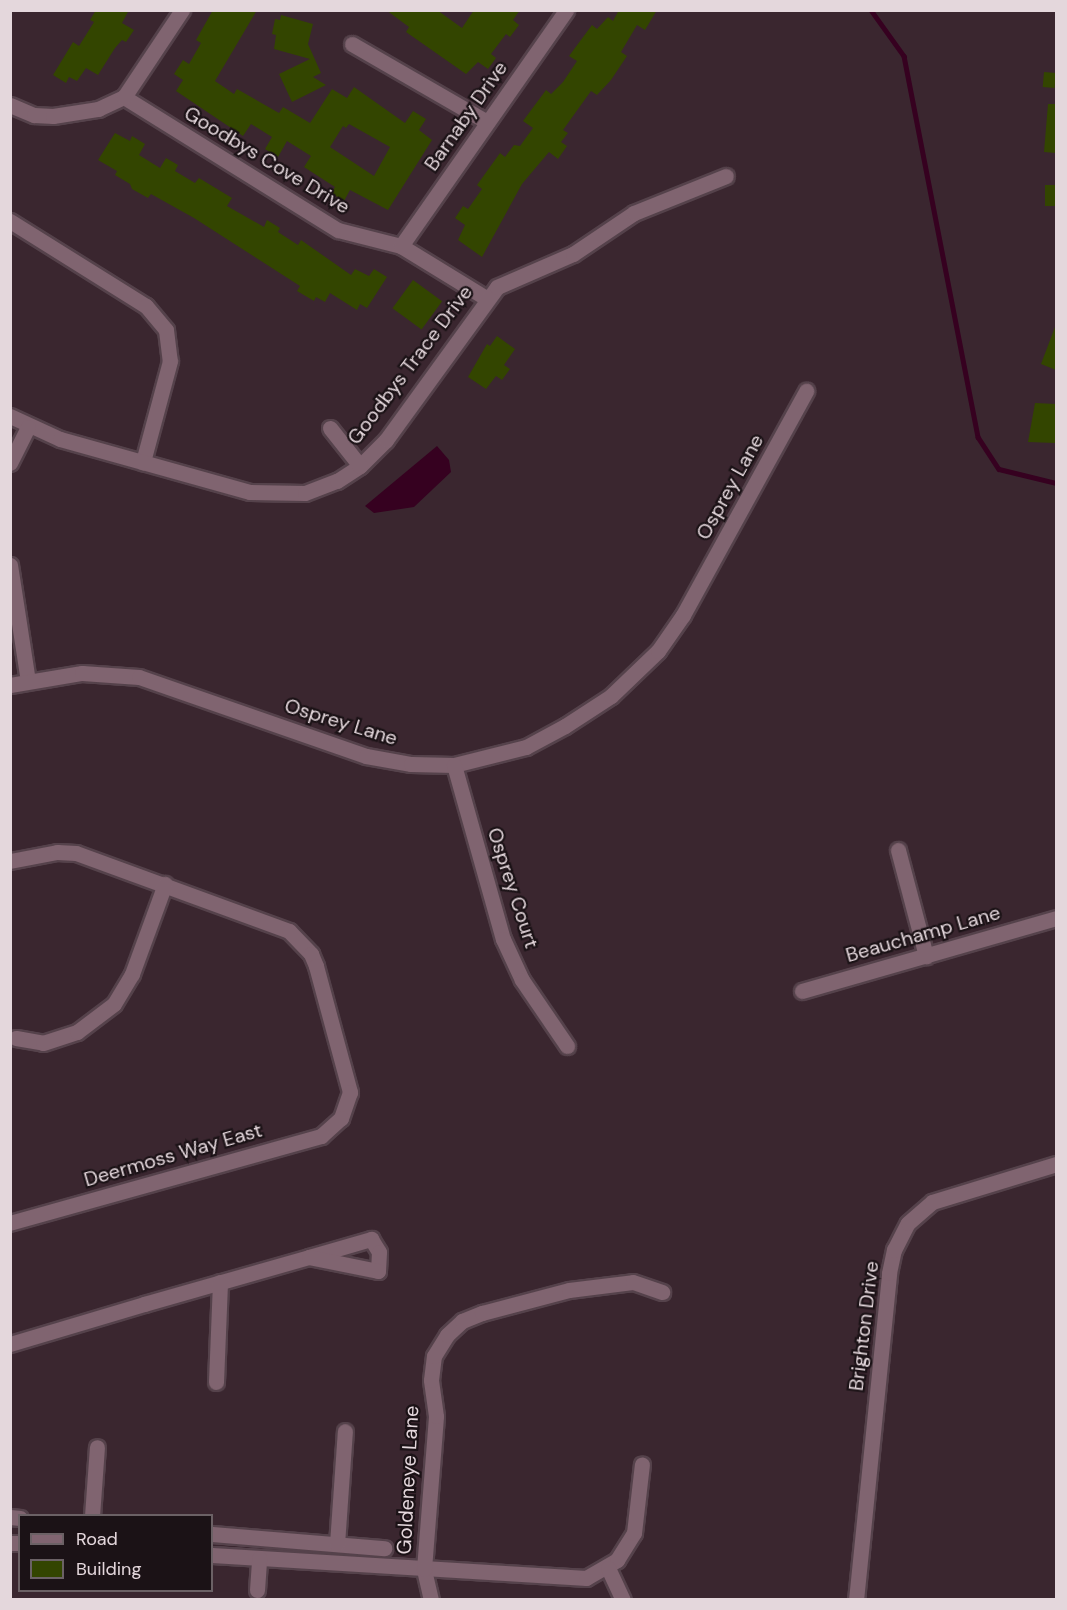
<!DOCTYPE html>
<style>
body{margin:0}
#map{position:relative;width:1067px;height:1610px;overflow:hidden;background:#3a262f;font-family:"DM Sans",sans-serif}
div>[style]{position:absolute}
.water>*{inset:0;background:#360120}
.stream>*{height:4.5px;margin:-2.25px;padding:0 2.25px;transform-origin:2.25px;border-radius:2.25px;background:#360120}
.building>*{inset:0;background:#334500;transform-origin:0 0}
.roads{filter:drop-shadow(2px 0 #55424b) drop-shadow(-2px 0 #55424b) drop-shadow(0 2px #55424b) drop-shadow(0 -2px #55424b)}
.minor>*{height:15px;margin:-7.5px;padding:0 7.5px;transform-origin:7.5px;border-radius:7.5px;background:#806470}
span{translate:-50% -50%;white-space:nowrap;text-align:center;line-height:1.15;-webkit-text-stroke:4.5px #1b1216;paint-order:stroke}
.street-label{font-size:20px;color:#e4d7dc}
.frame{position:absolute;inset:0;border:12px solid #e4d7dc;pointer-events:none}
.legend{position:absolute;left:18px;top:1514px;width:195px;height:78px;box-sizing:border-box;background:#1b1216;border:2px solid #6b6165;margin:0;padding:8px 10px;list-style:none;font-size:18px;color:#e4d7dc}
.legend li{display:flex;align-items:center;gap:12px;height:30px}
.legend b{width:30px;border:2px solid #6b6165}
</style>
<div id="map">
<div class="water">
<i style="clip-path:polygon(437px 446px,449px 460px,451px 472px,414px 507px,374px 513px,365px 506px)"></i>
</div>
<div class="stream">
<i style="left:871px;top:10px;width:57px;rotate:54.3deg"></i>
<i style="left:904px;top:56px;width:388px;rotate:79deg"></i>
<i style="left:978px;top:437px;width:38px;rotate:57deg"></i>
<i style="left:999px;top:469px;width:59px;rotate:13.8deg"></i>
</div>
<div class="building">
<i style="clip-path:polygon(96px 10px,129px 10px,122px 23px,134px 30px,126px 42px,122px 40px,115px 48px,98px 75px,86px 68px,77px 81px,69px 77px,66px 83px,53px 75px,73px 42px,79px 46px,94px 22px,90px 20px)"></i>
<i style="clip-path:polygon(evenodd,213px 10px,257px 10px,215px 81px,234px 94px,237px 89px,279px 113px,283px 107px,310px 123px,332px 89px,347px 98px,354px 87px,405px 123px,413px 111px,426px 119px,419px 130px,432px 140px,388px 210px,350px 190px,344px 201px,331px 193px,335px 187px,304px 167px,311px 156px,287px 141px,278px 157px,265px 149px,272px 137px,251px 124px,243px 136px,176px 91px,183px 80px,174px 74px,183px 60px,189px 64px,201px 43px,196px 40px,213px 10px,349px 124px,390px 147px,374px 176px,330px 147px,343px 126px,346px 128px,349px 124px)"></i>
<i style="clip-path:polygon(386px 10px,437px 10px,462px 28px,474px 10px,520px 10px,513px 20px,519px 25px,510px 37px,506px 34px,491px 54px,496px 58px,488px 69px,478px 62px,466px 74px,406px 32px,409px 27px)"></i>
<i style="clip-path:polygon(619px 10px,657px 10px,645px 30px,637px 25px,621px 52px,627px 56px,611px 80px,597px 95px,591px 91px,563px 130px,568px 133px,561px 142px,567px 146px,558px 159px,549px 152px,522px 184px,482px 257px,458px 240px,465px 225px,455px 218px,463px 206px,468px 209px,482px 189px,477px 185px,500px 153px,505px 157px,514px 145px,520px 146px,533px 128px,523px 121px,546px 90px,551px 94px,563px 82px,577px 61px,569px 56px,592px 25px,597px 29px,608px 17px,613px 21px)"></i>
<i style="clip-path:polygon(281px 15px,313px 24px,308px 44px,321px 73px,313px 77px,326px 85px,292px 102px,279px 74px,310px 59px,274px 49px,276px 35px,272px 34px,275px 19px,280px 20px)"></i>
<i style="left:1044px;top:72px;width:12px;height:15px;rotate:5deg"></i>
<i style="clip-path:polygon(1048px 104px,1056px 104px,1056px 153px,1044px 152px)"></i>
<i style="clip-path:polygon(115px 133px,130px 141px,132px 136px,145px 144px,139px 155px,160px 168px,166px 158px,178px 165px,175px 171px,195px 183px,199px 178px,232px 198px,227px 206px,264px 227px,267px 220px,280px 228px,278px 232px,298px 245px,301px 240px,351px 275px,355px 269px,369px 276px,374px 269px,387px 277px,367px 308px,360px 304px,357px 310px,330px 293px,325px 302px,316px 297px,314px 301px,297px 291px,300px 286px,194px 218px,151px 194px,148px 198px,132px 189px,130px 184px,115px 175px,117px 171px,98px 160px)"></i>
<i style="left:1045px;top:185px;width:11px;height:21px"></i>
<i style="left:413px;top:280px;width:36px;height:35px;rotate:36deg"></i>
<i style="clip-path:polygon(1055px 327px,1056px 327px,1056px 370px,1041px 364px)"></i>
<i style="clip-path:polygon(497px 336px,515px 349px,504px 365px,510px 369px,502px 380px,496px 376px,486px 389px,468px 377px,487px 344px,490px 346px)"></i>
<i style="clip-path:polygon(1035px 403px,1056px 404px,1055px 443px,1028px 442px)"></i>
</div>
<div class="roads">
<div class="minor">
<i style="left:352px;top:44px;width:156px;rotate:30deg"></i>
<i style="left:124px;top:97px;width:252px;rotate:31.9deg"></i>
<i style="left:338px;top:230px;width:65px;rotate:14.3deg"></i>
<i style="left:401px;top:246px;width:100px;rotate:31.5deg"></i>
<i style="left:10px;top:105px;width:26px;rotate:23deg"></i>
<i style="left:34px;top:115px;width:19px;rotate:3deg"></i>
<i style="left:53px;top:116px;width:46px;rotate:-8.8deg"></i>
<i style="left:98px;top:109px;width:29px;rotate:-25deg"></i>
<i style="left:124px;top:97px;width:105px;rotate:-56.3deg"></i>
<i style="left:10px;top:221px;width:160px;rotate:32deg"></i>
<i style="left:146px;top:306px;width:31px;rotate:50deg"></i>
<i style="left:166px;top:330px;width:31px;rotate:83deg"></i>
<i style="left:170px;top:361px;width:105px;rotate:105deg"></i>
<i style="left:401px;top:246px;width:288px;rotate:-55deg"></i>
<i style="left:10px;top:416px;width:55px;rotate:24.7deg"></i>
<i style="left:60px;top:439px;width:197px;rotate:15.6deg"></i>
<i style="left:250px;top:492px;width:55px;rotate:1deg"></i>
<i style="left:305px;top:493px;width:34px;rotate:-21deg"></i>
<i style="left:337px;top:481px;width:27px;rotate:-33deg"></i>
<i style="left:360px;top:466px;width:37px;rotate:-45deg"></i>
<i style="left:386px;top:440px;width:189px;rotate:-54deg"></i>
<i style="left:497px;top:287px;width:83px;rotate:-23.5deg"></i>
<i style="left:573px;top:254px;width:73px;rotate:-33.9deg"></i>
<i style="left:634px;top:213px;width:99px;rotate:-21.9deg"></i>
<i style="left:330px;top:428px;width:48px;rotate:51.7deg"></i>
<i style="left:10px;top:463px;width:40px;rotate:-63.4deg"></i>
<i style="left:10px;top:565px;width:117px;rotate:81.2deg"></i>
<i style="left:10px;top:685px;width:73px;rotate:-9.5deg"></i>
<i style="left:82px;top:673px;width:57px;rotate:4deg"></i>
<i style="left:139px;top:677px;width:240px;rotate:19.2deg"></i>
<i style="left:366px;top:756px;width:46px;rotate:10.1deg"></i>
<i style="left:411px;top:764px;width:43px;rotate:1.3deg"></i>
<i style="left:454px;top:765px;width:74px;rotate:-14deg"></i>
<i style="left:526px;top:747px;width:44px;rotate:-28.3deg"></i>
<i style="left:565px;top:726px;width:55px;rotate:-33.1deg"></i>
<i style="left:611px;top:696px;width:65px;rotate:-43.8deg"></i>
<i style="left:658px;top:651px;width:44px;rotate:-55.2deg"></i>
<i style="left:683px;top:615px;width:256px;rotate:-61.2deg"></i>
<i style="left:454px;top:765px;width:181px;rotate:74.3deg"></i>
<i style="left:503px;top:939px;width:45px;rotate:65.1deg"></i>
<i style="left:522px;top:980px;width:80px;rotate:55.7deg"></i>
<i style="left:898px;top:850px;width:110px;rotate:75.2deg"></i>
<i style="left:10px;top:861px;width:48px;rotate:-10.8deg"></i>
<i style="left:57px;top:852px;width:19px;rotate:3deg"></i>
<i style="left:76px;top:853px;width:227px;rotate:20.1deg"></i>
<i style="left:289px;top:931px;width:32px;rotate:46deg"></i>
<i style="left:311px;top:954px;width:13px;rotate:67deg"></i>
<i style="left:316px;top:966px;width:131px;rotate:74.9deg"></i>
<i style="left:350px;top:1092px;width:28px;rotate:109deg"></i>
<i style="left:341px;top:1118px;width:27px;rotate:138deg"></i>
<i style="left:321px;top:1136px;width:323px;rotate:164.4deg"></i>
<i style="left:802px;top:991px;width:264px;rotate:-16deg"></i>
<i style="left:16px;top:1038px;width:27px;rotate:10deg"></i>
<i style="left:43px;top:1043px;width:36px;rotate:-18deg"></i>
<i style="left:77px;top:1032px;width:46px;rotate:-37.1deg"></i>
<i style="left:114px;top:1004px;width:35px;rotate:-59deg"></i>
<i style="left:132px;top:974px;width:96px;rotate:-69.9deg"></i>
<i style="left:10px;top:1344px;width:140px;rotate:-16.6deg"></i>
<i style="left:144px;top:1304px;width:172px;rotate:-15.9deg"></i>
<i style="left:309px;top:1257px;width:65px;rotate:-16.2deg"></i>
<i style="left:371px;top:1239px;width:15px;rotate:58deg"></i>
<i style="left:379px;top:1252px;width:19px;rotate:93deg"></i>
<i style="left:378px;top:1271px;width:70px;rotate:-168.5deg"></i>
<i style="left:216px;top:1382px;width:100px;rotate:-87.7deg"></i>
<i style="left:92px;top:1516px;width:69px;rotate:-85.9deg"></i>
<i style="left:10px;top:1517px;width:10px;rotate:6deg"></i>
<i style="left:212px;top:1534px;width:173px;rotate:4.7deg"></i>
<i style="left:10px;top:1543px;width:10px"></i>
<i style="left:337px;top:1544px;width:113px;rotate:-86deg"></i>
<i style="left:212px;top:1555px;width:375px;rotate:3.5deg"></i>
<i style="left:586px;top:1578px;width:36px;rotate:-30deg"></i>
<i style="left:617px;top:1560px;width:32px;rotate:-58deg"></i>
<i style="left:634px;top:1533px;width:69px;rotate:-83.4deg"></i>
<i style="left:608px;top:1568px;width:35px;rotate:65deg"></i>
<i style="left:257px;top:1590px;width:32px;rotate:-86deg"></i>
<i style="left:431px;top:1600px;width:32px;rotate:-103deg"></i>
<i style="left:424px;top:1569px;width:153px;rotate:-85.5deg"></i>
<i style="left:436px;top:1416px;width:36px;rotate:-98deg"></i>
<i style="left:431px;top:1380px;width:24px;rotate:-83deg"></i>
<i style="left:434px;top:1356px;width:25px;rotate:-58deg"></i>
<i style="left:447px;top:1335px;width:21px;rotate:-43deg"></i>
<i style="left:462px;top:1321px;width:22px;rotate:-22deg"></i>
<i style="left:482px;top:1313px;width:90px;rotate:-14.8deg"></i>
<i style="left:569px;top:1290px;width:64px;rotate:-7.1deg"></i>
<i style="left:633px;top:1282px;width:31px;rotate:19deg"></i>
<i style="left:856px;top:1600px;width:329px;rotate:-84.2deg"></i>
<i style="left:889px;top:1273px;width:24px;rotate:-78deg"></i>
<i style="left:894px;top:1250px;width:30px;rotate:-63deg"></i>
<i style="left:908px;top:1223px;width:32px;rotate:-41deg"></i>
<i style="left:932px;top:1202px;width:130px;rotate:-17deg"></i>
</div>
</div>
<div class="street-label">
<span style="left:466px;top:116px;rotate:-55deg">Barnaby Drive</span>
<span style="left:267px;top:160px;rotate:31deg">Goodbys Cove Drive</span>
<span style="left:410px;top:365px;rotate:-53deg">Goodbys Trace Drive</span>
<span style="left:730px;top:487px;rotate:-61deg">Osprey Lane</span>
<span style="left:341px;top:722px;rotate:17deg">Osprey Lane</span>
<span style="left:513px;top:888px;rotate:72deg">Osprey Court</span>
<span style="left:923px;top:934px;rotate:-16deg">Beauchamp Lane</span>
<span style="left:173px;top:1155px;rotate:-16deg">Deermoss Way East</span>
<span style="left:864px;top:1326px;rotate:-83deg">Brighton Drive</span>
<span style="left:408px;top:1480px;rotate:-87deg">Goldeneye Lane</span>
</div>
<div class="frame"></div>
<ul class="legend">
<li><b style="height:8px;background:#806470"></b>Road</li>
<li><b style="height:16px;background:#334500"></b>Building</li>
</ul>
</div>
